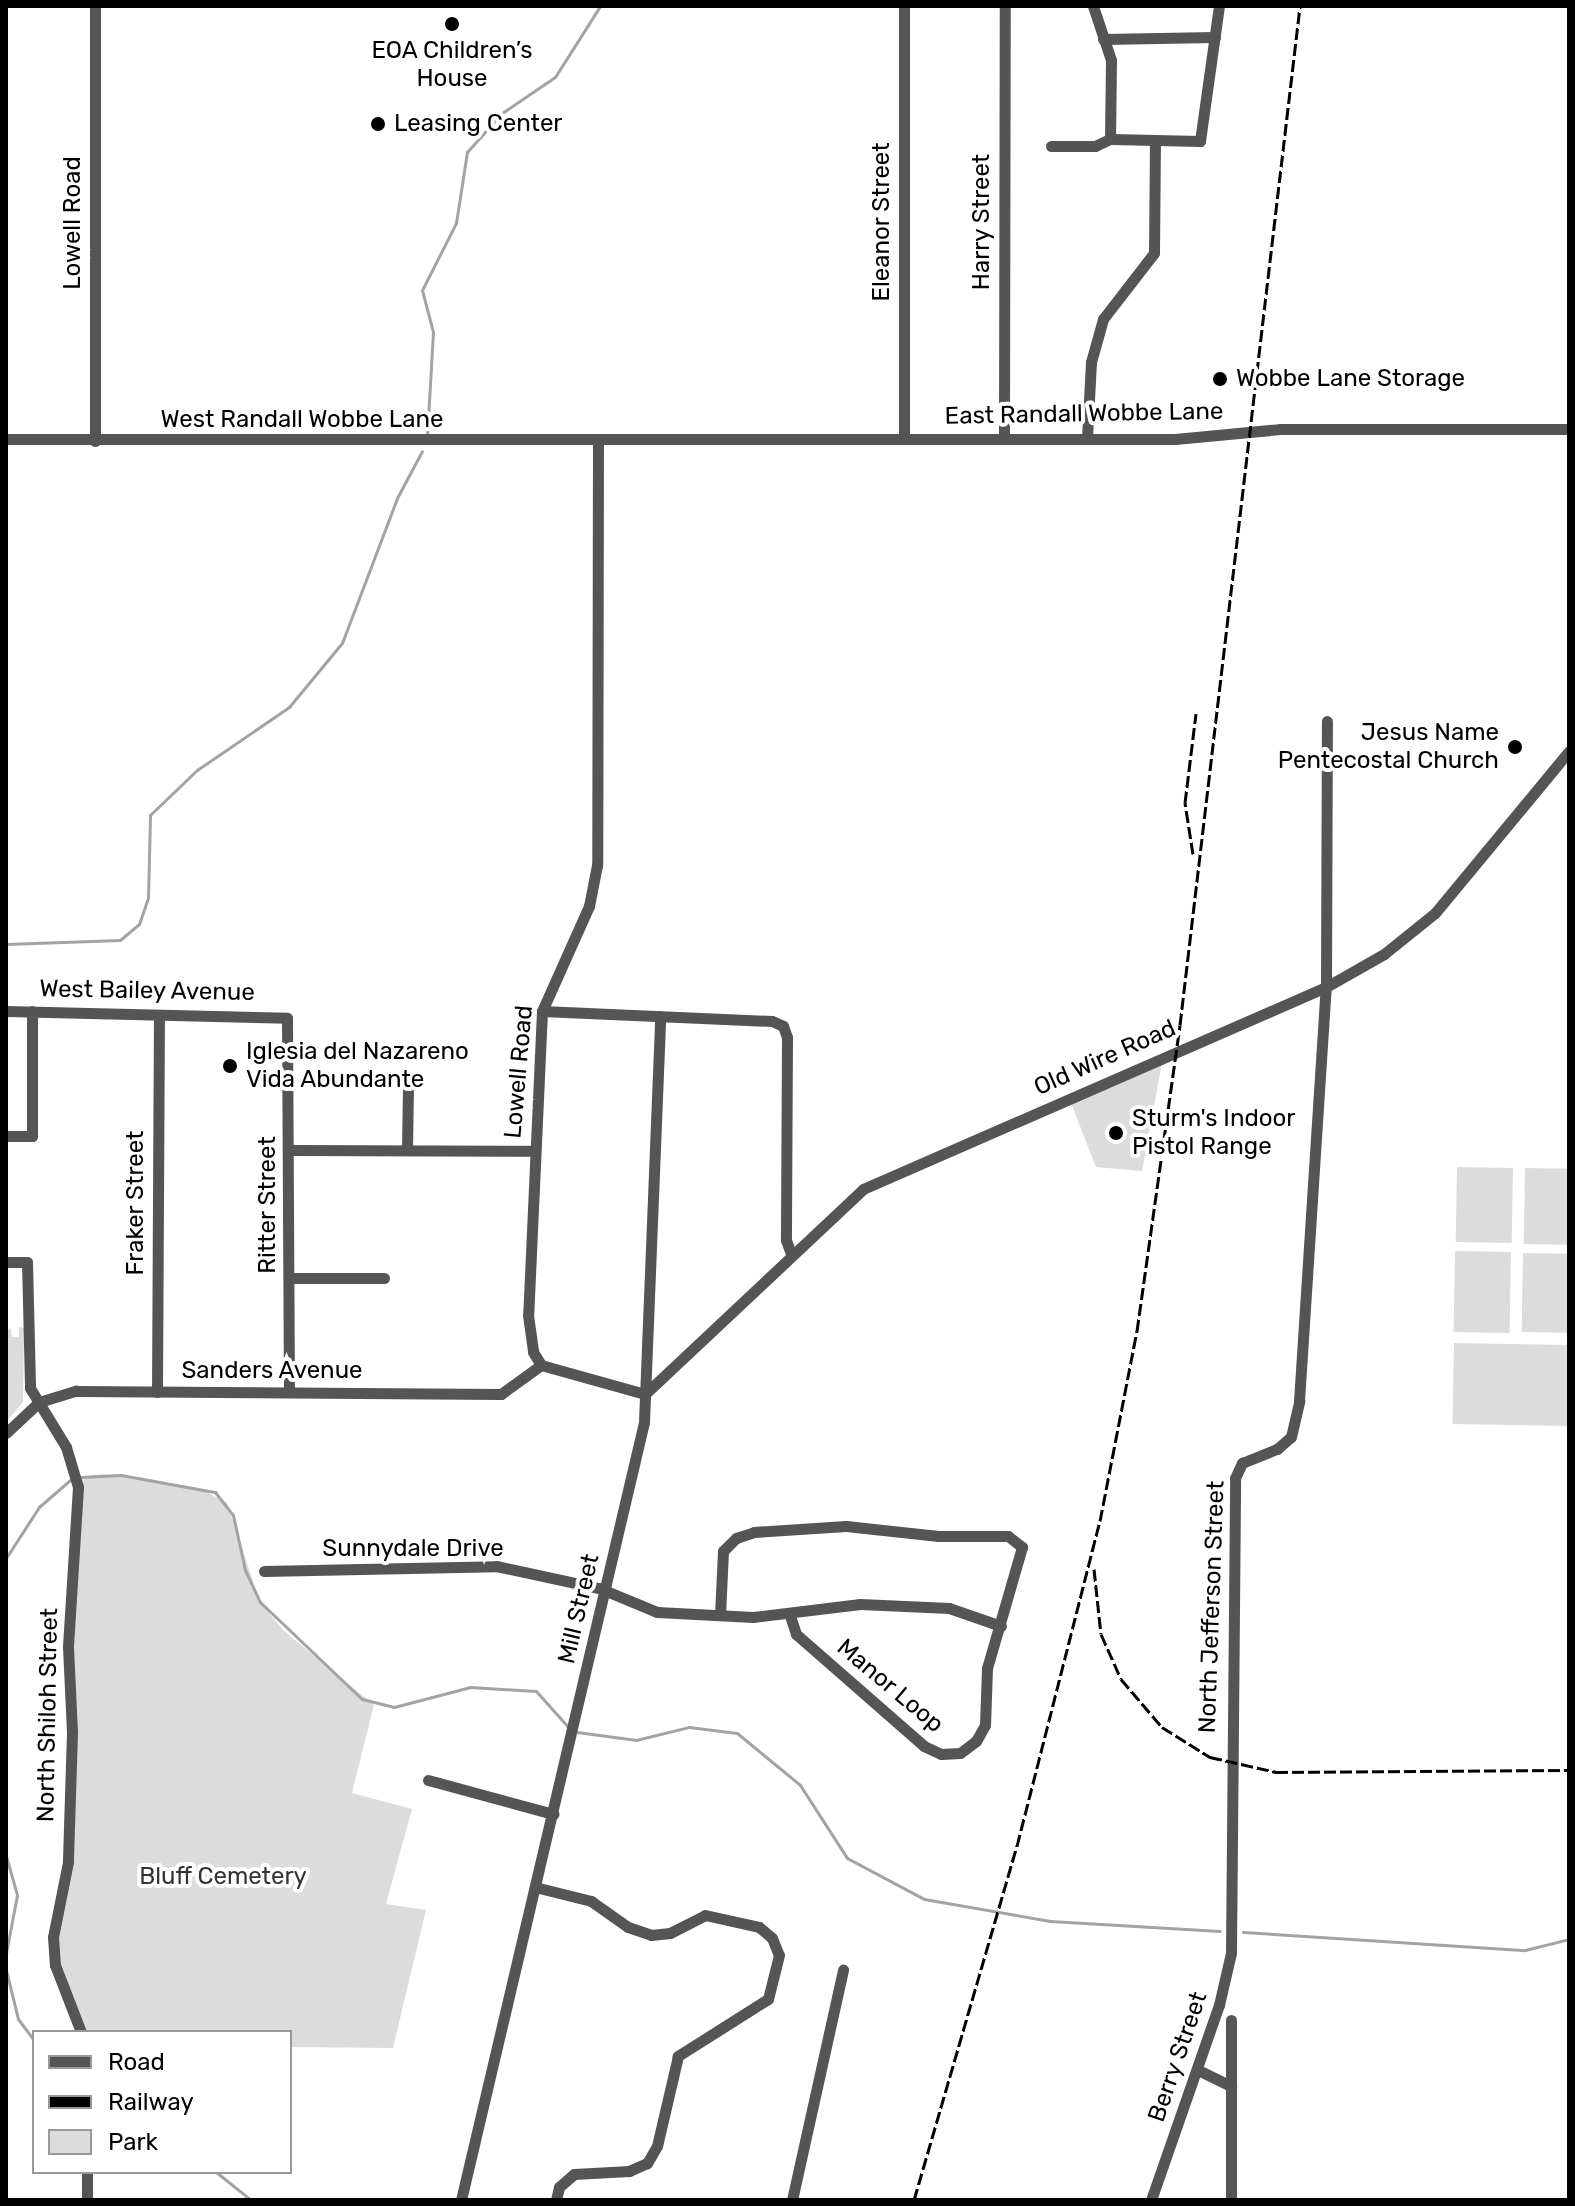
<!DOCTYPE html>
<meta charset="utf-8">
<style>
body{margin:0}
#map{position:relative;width:1575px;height:2206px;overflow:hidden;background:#fff;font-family:Rubik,sans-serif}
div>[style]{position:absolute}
.green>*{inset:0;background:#dcdcdc;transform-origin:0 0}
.stream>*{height:3px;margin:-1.5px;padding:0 1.5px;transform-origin:1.5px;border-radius:1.5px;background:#a3a3a3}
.minor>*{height:11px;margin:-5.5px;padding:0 5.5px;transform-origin:5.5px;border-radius:5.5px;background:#555}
.rail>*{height:3px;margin-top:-1.5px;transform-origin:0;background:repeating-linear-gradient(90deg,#000 0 12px,transparent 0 16px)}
.dots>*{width:22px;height:22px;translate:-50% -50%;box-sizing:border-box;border:4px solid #fff;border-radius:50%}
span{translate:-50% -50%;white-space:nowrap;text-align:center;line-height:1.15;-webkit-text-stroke:8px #fff;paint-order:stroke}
.poi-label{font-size:24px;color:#000}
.left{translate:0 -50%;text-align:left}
.right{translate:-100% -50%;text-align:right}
.street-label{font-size:24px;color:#000}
.park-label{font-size:24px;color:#333}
.frame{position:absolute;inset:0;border:8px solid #000;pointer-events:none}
.legend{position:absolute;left:32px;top:2030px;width:260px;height:144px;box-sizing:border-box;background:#fff;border:2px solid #999;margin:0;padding:10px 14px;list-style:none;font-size:24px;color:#000}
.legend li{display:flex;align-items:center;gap:16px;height:40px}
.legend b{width:40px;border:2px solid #999}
</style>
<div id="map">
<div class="green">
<i style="clip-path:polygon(1163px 1057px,1142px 1171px,1096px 1167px,1069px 1098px)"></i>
<i style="left:1457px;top:1167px;width:56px;height:75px;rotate:1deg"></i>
<i style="left:1525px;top:1168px;width:44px;height:76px;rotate:1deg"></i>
<i style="left:1455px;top:1251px;width:56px;height:81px;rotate:1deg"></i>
<i style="left:1523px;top:1253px;width:46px;height:79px;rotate:1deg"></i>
<i style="clip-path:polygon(19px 1327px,24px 1328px,23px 1402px,6px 1422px,6px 1331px,11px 1328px,12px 1337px,19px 1337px)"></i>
<i style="left:1454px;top:1343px;width:115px;height:81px;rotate:1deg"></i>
<i style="clip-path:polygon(102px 1474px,199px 1488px,227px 1503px,260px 1602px,284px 1631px,374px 1705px,352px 1793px,412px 1809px,386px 1904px,426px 1910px,393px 2048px,290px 2047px,290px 2032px,90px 2032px,80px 2026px,54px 1953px,66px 1888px,75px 1478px)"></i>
</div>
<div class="stream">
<i style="left:427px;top:436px;width:104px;rotate:-86.7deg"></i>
<i style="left:433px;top:332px;width:43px;rotate:-104.7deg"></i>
<i style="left:422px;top:290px;width:75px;rotate:-63.1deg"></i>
<i style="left:456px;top:223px;width:72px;rotate:-81.2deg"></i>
<i style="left:467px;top:152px;width:52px;rotate:-48.1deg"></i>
<i style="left:502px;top:113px;width:64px;rotate:-34.2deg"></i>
<i style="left:555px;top:77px;width:84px;rotate:-57.6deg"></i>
<i style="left:6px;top:944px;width:114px;rotate:-2deg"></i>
<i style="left:120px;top:940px;width:25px;rotate:-40deg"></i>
<i style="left:139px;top:924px;width:28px;rotate:-71deg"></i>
<i style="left:148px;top:898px;width:83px;rotate:-88.6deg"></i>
<i style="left:150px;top:815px;width:65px;rotate:-43.8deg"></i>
<i style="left:197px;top:770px;width:112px;rotate:-34.4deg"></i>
<i style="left:289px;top:707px;width:83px;rotate:-50.4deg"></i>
<i style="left:342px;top:643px;width:155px;rotate:-69.2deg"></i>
<i style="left:397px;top:498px;width:53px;rotate:-62deg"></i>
<i style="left:81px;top:1477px;width:40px;rotate:-2.9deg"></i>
<i style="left:121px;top:1475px;width:96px;rotate:10.3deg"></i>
<i style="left:215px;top:1492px;width:29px;rotate:52deg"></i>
<i style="left:233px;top:1515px;width:56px;rotate:77.7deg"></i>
<i style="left:245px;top:1570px;width:35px;rotate:65deg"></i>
<i style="left:260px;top:1602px;width:141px;rotate:43.6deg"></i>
<i style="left:362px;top:1699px;width:33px;rotate:14deg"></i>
<i style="left:394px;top:1707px;width:79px;rotate:-14.7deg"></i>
<i style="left:470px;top:1687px;width:66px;rotate:3.5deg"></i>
<i style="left:536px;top:1691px;width:50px;rotate:48.3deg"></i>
<i style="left:6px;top:1558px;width:61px;rotate:-57.1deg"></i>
<i style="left:39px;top:1507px;width:41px;rotate:-41.1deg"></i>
<i style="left:577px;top:1732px;width:60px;rotate:7.7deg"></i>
<i style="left:636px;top:1740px;width:55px;rotate:-13.8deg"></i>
<i style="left:689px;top:1727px;width:48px;rotate:7.1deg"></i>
<i style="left:737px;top:1733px;width:82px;rotate:39.5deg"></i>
<i style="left:800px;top:1785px;width:87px;rotate:57.2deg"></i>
<i style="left:847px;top:1858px;width:87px;rotate:28deg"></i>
<i style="left:924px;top:1899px;width:128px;rotate:9.9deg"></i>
<i style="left:1050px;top:1921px;width:170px;rotate:3.4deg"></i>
<i style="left:6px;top:1856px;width:41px;rotate:74.2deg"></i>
<i style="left:17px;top:1895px;width:59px;rotate:100.7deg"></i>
<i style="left:1243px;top:1932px;width:283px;rotate:3.7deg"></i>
<i style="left:1525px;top:1950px;width:45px;rotate:-14deg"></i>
<i style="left:6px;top:1970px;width:50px;rotate:76.2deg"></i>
<i style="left:18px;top:2019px;width:26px;rotate:53deg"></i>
<i style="left:216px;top:2172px;width:45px;rotate:38.7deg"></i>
</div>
<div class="minor">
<i style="left:95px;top:6px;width:435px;rotate:90deg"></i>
<i style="left:904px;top:6px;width:432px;rotate:90deg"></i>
<i style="left:1093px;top:6px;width:57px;rotate:71.6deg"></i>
<i style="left:1111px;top:60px;width:79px;rotate:90.7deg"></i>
<i style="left:1103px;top:39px;width:112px;rotate:-1deg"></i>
<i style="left:1051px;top:146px;width:44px"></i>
<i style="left:1095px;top:146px;width:17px;rotate:-25deg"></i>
<i style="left:1110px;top:139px;width:90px;rotate:1.3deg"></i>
<i style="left:1200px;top:141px;width:136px;rotate:-82deg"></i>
<i style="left:1004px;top:438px;width:432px;rotate:-89.9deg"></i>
<i style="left:1087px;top:438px;width:76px;rotate:-87deg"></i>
<i style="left:1091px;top:362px;width:45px;rotate:-74.4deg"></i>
<i style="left:1103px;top:319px;width:83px;rotate:-52.3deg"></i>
<i style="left:1154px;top:253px;width:111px;rotate:-89.5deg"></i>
<i style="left:6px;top:439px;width:1169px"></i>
<i style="left:1175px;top:439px;width:105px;rotate:-5.4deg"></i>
<i style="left:1280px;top:429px;width:289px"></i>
<i style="left:598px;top:442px;width:423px;rotate:90.1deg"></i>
<i style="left:597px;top:865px;width:42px;rotate:101deg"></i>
<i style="left:589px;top:906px;width:115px;rotate:114.1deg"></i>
<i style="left:542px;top:1011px;width:304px;rotate:92.6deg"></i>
<i style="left:528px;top:1315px;width:37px;rotate:82deg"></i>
<i style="left:533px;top:1352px;width:15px;rotate:58deg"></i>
<i style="left:541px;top:1365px;width:108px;rotate:15.6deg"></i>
<i style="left:6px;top:1011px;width:281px;rotate:1.4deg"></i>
<i style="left:287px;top:1018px;width:374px;rotate:89.7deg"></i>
<i style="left:542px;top:1011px;width:230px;rotate:2.5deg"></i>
<i style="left:772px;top:1021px;width:12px;rotate:24deg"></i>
<i style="left:783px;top:1026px;width:12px;rotate:70deg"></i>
<i style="left:787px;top:1037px;width:203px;rotate:90.3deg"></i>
<i style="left:786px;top:1240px;width:15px;rotate:70deg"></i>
<i style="left:6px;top:1136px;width:26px"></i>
<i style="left:32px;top:1136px;width:125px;rotate:-90deg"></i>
<i style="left:290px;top:1150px;width:244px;rotate:0.2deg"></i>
<i style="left:407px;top:1150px;width:63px;rotate:-89.1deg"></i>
<i style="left:6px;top:1262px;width:21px"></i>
<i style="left:27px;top:1262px;width:126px;rotate:88.6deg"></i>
<i style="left:30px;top:1388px;width:69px;rotate:58.6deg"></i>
<i style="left:66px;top:1447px;width:42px;rotate:73.3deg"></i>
<i style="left:78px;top:1487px;width:160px;rotate:93.6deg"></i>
<i style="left:68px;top:1647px;width:85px;rotate:87.3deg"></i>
<i style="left:72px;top:1732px;width:130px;rotate:91.8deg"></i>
<i style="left:68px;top:1862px;width:76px;rotate:101.3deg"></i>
<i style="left:53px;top:1937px;width:28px;rotate:86deg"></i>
<i style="left:55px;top:1965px;width:72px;rotate:68.8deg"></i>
<i style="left:289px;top:1278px;width:95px"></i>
<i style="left:157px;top:1392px;width:377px;rotate:-89.7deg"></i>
<i style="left:645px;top:1394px;width:299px;rotate:-43.2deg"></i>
<i style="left:863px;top:1189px;width:505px;rotate:-23.57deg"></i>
<i style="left:1326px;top:987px;width:67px;rotate:-29.6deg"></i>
<i style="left:1384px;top:954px;width:65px;rotate:-38.8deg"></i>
<i style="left:1435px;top:913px;width:210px;rotate:-50.4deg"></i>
<i style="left:6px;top:1433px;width:45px;rotate:-43.2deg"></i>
<i style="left:39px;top:1402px;width:39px;rotate:-17deg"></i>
<i style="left:76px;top:1391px;width:425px;rotate:0.4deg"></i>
<i style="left:501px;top:1394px;width:49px;rotate:-35.9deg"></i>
<i style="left:264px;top:1571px;width:232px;rotate:-1.2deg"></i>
<i style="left:496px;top:1566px;width:105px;rotate:12.1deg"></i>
<i style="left:599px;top:1588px;width:63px;rotate:22.5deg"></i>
<i style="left:657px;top:1612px;width:96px;rotate:3deg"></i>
<i style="left:753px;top:1617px;width:108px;rotate:-6.9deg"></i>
<i style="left:860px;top:1604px;width:89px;rotate:2.6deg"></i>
<i style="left:949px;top:1608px;width:55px;rotate:19.1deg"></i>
<i style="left:720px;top:1615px;width:64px;rotate:-87.3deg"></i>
<i style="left:723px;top:1551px;width:18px;rotate:-45deg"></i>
<i style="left:736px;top:1538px;width:19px;rotate:-18deg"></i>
<i style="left:754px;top:1532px;width:92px;rotate:-3.7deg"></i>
<i style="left:846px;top:1526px;width:93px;rotate:6.2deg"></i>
<i style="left:938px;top:1536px;width:70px"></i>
<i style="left:1008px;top:1536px;width:18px;rotate:38deg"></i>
<i style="left:1022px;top:1547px;width:126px;rotate:106.1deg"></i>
<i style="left:987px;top:1668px;width:57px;rotate:92deg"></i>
<i style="left:985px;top:1725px;width:18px;rotate:119deg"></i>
<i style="left:976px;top:1741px;width:20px;rotate:143deg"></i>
<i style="left:960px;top:1753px;width:19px;rotate:177deg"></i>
<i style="left:941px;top:1754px;width:19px;rotate:-155deg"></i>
<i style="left:924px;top:1746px;width:170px;rotate:-138.8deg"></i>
<i style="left:796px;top:1634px;width:22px;rotate:-108deg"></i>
<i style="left:428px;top:1780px;width:130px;rotate:15.2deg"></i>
<i style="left:535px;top:1887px;width:58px;rotate:14deg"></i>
<i style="left:591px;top:1901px;width:45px;rotate:35.1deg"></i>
<i style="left:628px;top:1927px;width:24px;rotate:19deg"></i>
<i style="left:651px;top:1935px;width:19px;rotate:-6deg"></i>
<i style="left:670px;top:1933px;width:39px;rotate:-27deg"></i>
<i style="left:705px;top:1915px;width:55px;rotate:12.5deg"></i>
<i style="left:759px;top:1927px;width:17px;rotate:40deg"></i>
<i style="left:772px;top:1938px;width:18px;rotate:68deg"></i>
<i style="left:779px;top:1955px;width:45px;rotate:104deg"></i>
<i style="left:768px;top:1999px;width:107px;rotate:147.7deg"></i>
<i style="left:678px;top:2056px;width:92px;rotate:103.1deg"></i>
<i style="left:657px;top:2146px;width:20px;rotate:120deg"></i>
<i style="left:647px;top:2163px;width:20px;rotate:156deg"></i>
<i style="left:629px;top:2171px;width:55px;rotate:176.9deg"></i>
<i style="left:574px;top:2174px;width:20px;rotate:139deg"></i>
<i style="left:559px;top:2187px;width:13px;rotate:103deg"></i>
<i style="left:1198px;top:2070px;width:37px;rotate:26deg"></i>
<i style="left:87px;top:2172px;width:28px;rotate:90deg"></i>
<i style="left:461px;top:2200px;width:799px;rotate:-76.76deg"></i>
<i style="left:644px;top:1422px;width:406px;rotate:-87.7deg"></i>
<i style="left:792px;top:2200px;width:236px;rotate:-77.5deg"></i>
<i style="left:1151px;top:2200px;width:207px;rotate:-70.8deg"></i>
<i style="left:1219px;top:2005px;width:53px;rotate:-77deg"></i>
<i style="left:1231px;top:1953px;width:475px;rotate:-89.5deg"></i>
<i style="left:1235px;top:1478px;width:17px;rotate:-65deg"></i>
<i style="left:1242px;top:1463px;width:38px;rotate:-22deg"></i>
<i style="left:1277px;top:1449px;width:18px;rotate:-41deg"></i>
<i style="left:1291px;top:1437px;width:37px;rotate:-77deg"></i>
<i style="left:1299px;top:1401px;width:415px;rotate:-86.3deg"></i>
<i style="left:1326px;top:987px;width:266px;rotate:-89.8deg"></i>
<i style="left:1231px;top:2200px;width:180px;rotate:-90deg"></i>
</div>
<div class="rail">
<i style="left:1193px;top:854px;width:52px;rotate:-98.9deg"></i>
<i style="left:1185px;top:803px;width:90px;rotate:-83deg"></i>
<i style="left:1094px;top:1569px;width:65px;rotate:83.9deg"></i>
<i style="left:1101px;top:1634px;width:49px;rotate:66deg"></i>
<i style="left:1121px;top:1679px;width:63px;rotate:49.5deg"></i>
<i style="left:1162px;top:1727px;width:57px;rotate:32deg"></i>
<i style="left:1210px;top:1757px;width:68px;rotate:12.8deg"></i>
<i style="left:1276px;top:1772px;width:293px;rotate:-0.4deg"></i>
<i style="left:914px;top:2200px;width:369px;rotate:-73.8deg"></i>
<i style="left:1017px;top:1846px;width:335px;rotate:-75.7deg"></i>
<i style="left:1100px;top:1521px;width:194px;rotate:-79deg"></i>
<i style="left:1137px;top:1331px;width:309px;rotate:-82deg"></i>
<i style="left:1180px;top:1025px;width:1026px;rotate:-83.28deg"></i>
</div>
<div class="dots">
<i style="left:452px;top:24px;background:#000"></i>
<i style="left:378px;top:124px;background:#000"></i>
<i style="left:1220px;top:379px;background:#000"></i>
<i style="left:1515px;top:747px;background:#000"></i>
<i style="left:230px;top:1066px;background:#000"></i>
<i style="left:1116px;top:1133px;background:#000"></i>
</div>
<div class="poi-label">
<span style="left:452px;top:65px">EOA Children’s<br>House</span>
<span class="left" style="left:394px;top:124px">Leasing Center</span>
<span class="left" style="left:1236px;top:379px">Wobbe Lane Storage</span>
<span class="right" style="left:1499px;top:747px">Jesus Name<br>Pentecostal Church</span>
<span class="left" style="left:246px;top:1066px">Iglesia del Nazareno<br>Vida Abundante</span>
<span class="left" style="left:1132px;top:1133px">Sturm's Indoor<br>Pistol Range</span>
</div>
<div class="street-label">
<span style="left:882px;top:222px;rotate:-90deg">Eleanor Street</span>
<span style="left:982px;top:222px;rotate:-90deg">Harry Street</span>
<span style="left:73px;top:223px;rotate:-90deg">Lowell Road</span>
<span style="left:1084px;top:414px;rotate:-1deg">East Randall Wobbe Lane</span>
<span style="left:302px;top:420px">West Randall Wobbe Lane</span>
<span style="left:147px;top:991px;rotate:1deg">West Bailey Avenue</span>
<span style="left:1105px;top:1058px;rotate:-24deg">Old Wire Road</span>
<span style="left:519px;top:1072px;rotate:-85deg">Lowell Road</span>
<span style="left:136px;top:1203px;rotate:-90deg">Fraker Street</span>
<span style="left:268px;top:1205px;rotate:-90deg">Ritter Street</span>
<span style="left:272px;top:1371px">Sanders Avenue</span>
<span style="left:413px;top:1549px">Sunnydale Drive</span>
<span style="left:1212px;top:1607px;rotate:-88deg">North Jefferson Street</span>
<span style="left:579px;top:1609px;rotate:-77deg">Mill Street</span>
<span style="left:890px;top:1686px;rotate:40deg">Manor Loop</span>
<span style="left:48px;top:1715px;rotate:-89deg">North Shiloh Street</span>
<span style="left:1178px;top:2057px;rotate:-71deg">Berry Street</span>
</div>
<div class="park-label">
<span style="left:223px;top:1877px">Bluff Cemetery</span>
</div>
<div class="frame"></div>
<ul class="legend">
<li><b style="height:10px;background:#555"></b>Road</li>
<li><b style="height:10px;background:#000"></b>Railway</li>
<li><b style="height:22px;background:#dcdcdc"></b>Park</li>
</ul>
</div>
